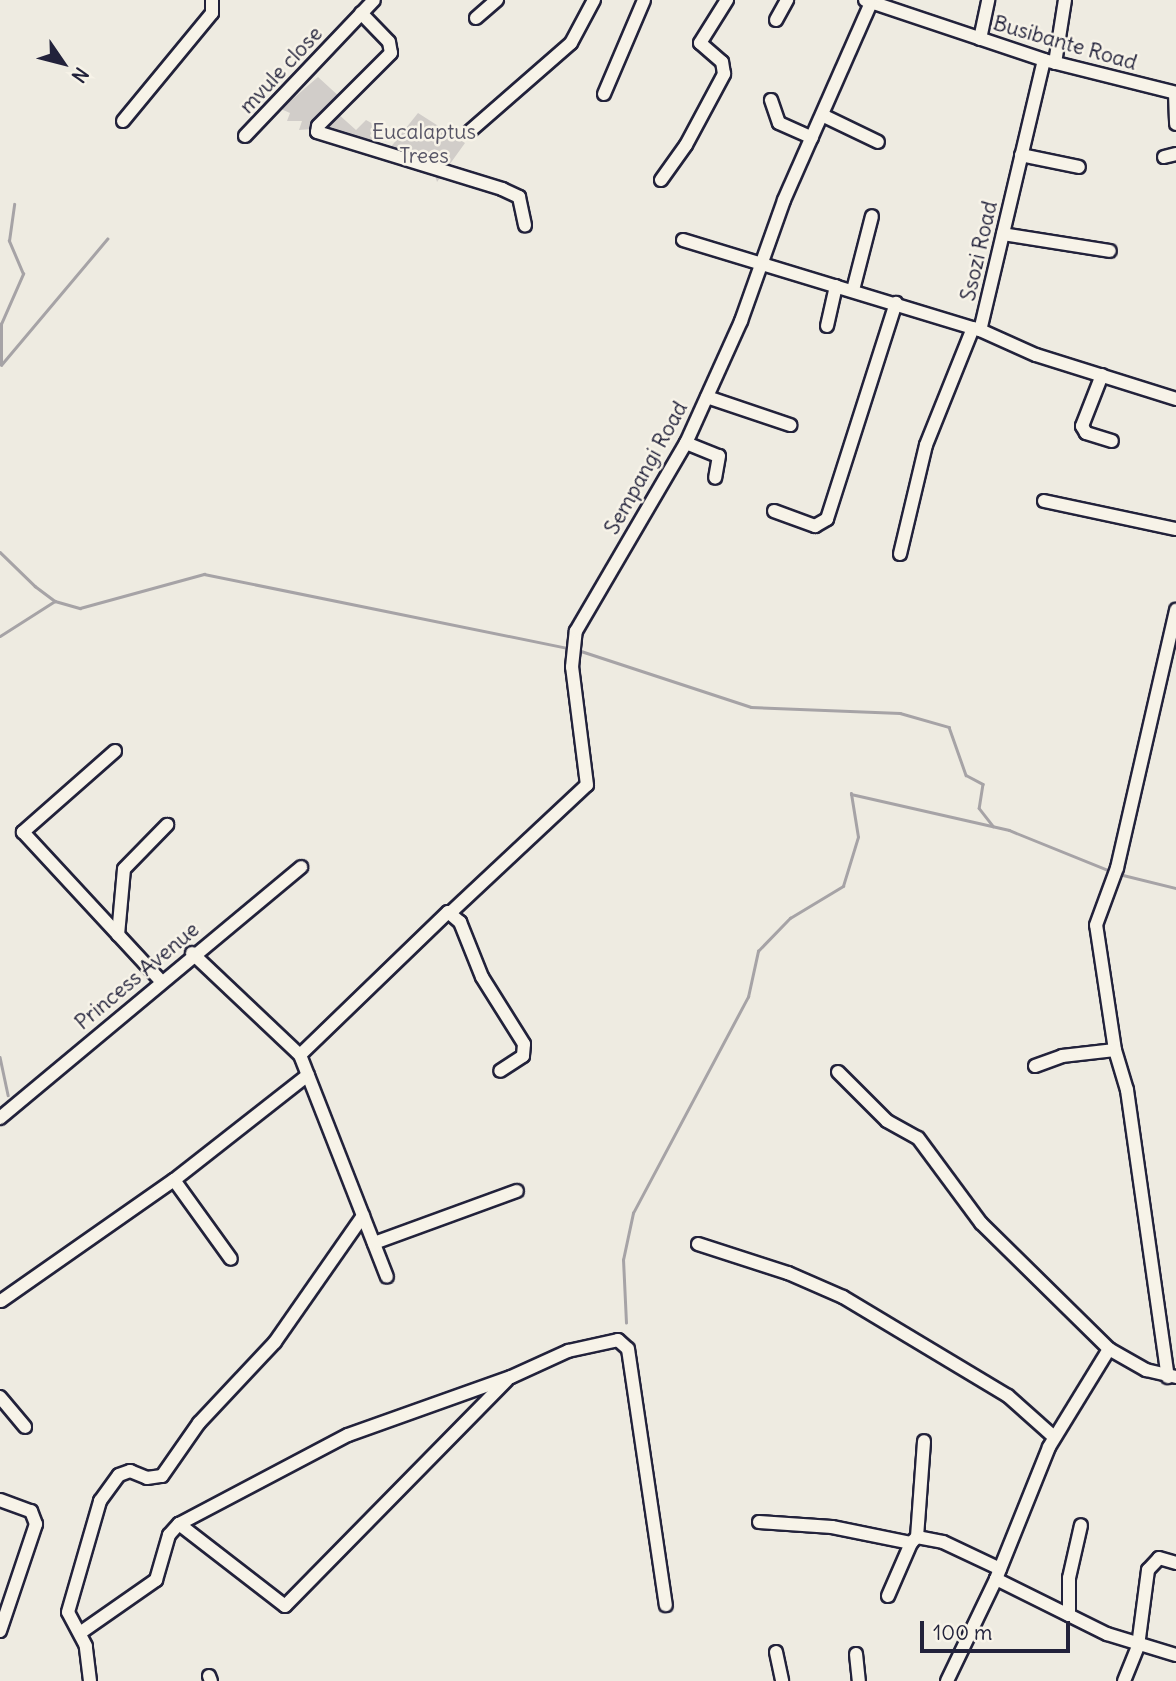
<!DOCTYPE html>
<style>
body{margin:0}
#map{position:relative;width:1176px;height:1681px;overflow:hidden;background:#eeebe1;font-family:Delius,sans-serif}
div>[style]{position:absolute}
.green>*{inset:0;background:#d1cdc9}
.stream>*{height:2.5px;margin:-1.25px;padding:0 1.25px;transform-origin:1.25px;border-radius:1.25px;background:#a6a3a6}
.roads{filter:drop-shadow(2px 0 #22223b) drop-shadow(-2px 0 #22223b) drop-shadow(0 2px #22223b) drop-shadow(0 -2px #22223b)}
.minor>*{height:12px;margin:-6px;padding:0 6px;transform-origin:6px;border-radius:6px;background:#f7f3e8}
span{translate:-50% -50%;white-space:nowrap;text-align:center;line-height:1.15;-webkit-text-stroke:5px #f7f3e8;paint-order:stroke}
.street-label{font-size:21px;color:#22223b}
.park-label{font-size:21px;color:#575566}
.north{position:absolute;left:28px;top:28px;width:70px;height:70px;-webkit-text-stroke:5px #f7f3e8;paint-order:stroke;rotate:125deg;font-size:19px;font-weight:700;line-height:28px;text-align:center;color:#22223b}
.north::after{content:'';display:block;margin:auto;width:24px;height:32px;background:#22223b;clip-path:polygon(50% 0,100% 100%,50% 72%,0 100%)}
.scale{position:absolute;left:920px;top:1621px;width:150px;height:32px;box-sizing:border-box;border:4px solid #22223b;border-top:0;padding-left:9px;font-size:21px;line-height:24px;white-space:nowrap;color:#22223b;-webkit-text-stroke:5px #f7f3e8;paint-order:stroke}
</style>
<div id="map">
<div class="green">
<i style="clip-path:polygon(318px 77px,342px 99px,312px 129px,299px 130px,302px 121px,287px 121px,290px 113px,281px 109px)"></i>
<i style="clip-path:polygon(337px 113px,356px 130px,366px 120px,375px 125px,370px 136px,381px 145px,321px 129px)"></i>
<i style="clip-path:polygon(418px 113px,465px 143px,437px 182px,434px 172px,386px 153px)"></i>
</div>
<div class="stream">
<i style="left:1px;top:365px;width:41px;rotate:-90deg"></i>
<i style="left:1px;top:324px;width:55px;rotate:-66.3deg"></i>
<i style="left:23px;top:274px;width:36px;rotate:-113deg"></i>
<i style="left:9px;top:241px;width:37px;rotate:-82deg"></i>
<i style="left:1px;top:365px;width:165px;rotate:-49.9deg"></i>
<i style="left:0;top:552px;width:49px;rotate:44.2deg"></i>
<i style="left:35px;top:586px;width:25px;rotate:37deg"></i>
<i style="left:55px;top:601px;width:26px;rotate:16deg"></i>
<i style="left:80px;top:608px;width:129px;rotate:-15.3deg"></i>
<i style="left:204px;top:574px;width:375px;rotate:11.5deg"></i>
<i style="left:0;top:636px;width:65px;rotate:-32.5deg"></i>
<i style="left:578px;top:650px;width:182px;rotate:18.2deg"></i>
<i style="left:751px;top:707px;width:149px;rotate:2.3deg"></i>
<i style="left:900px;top:713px;width:51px;rotate:15.9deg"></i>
<i style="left:949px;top:727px;width:51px;rotate:70.5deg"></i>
<i style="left:966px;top:775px;width:19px;rotate:28deg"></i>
<i style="left:983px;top:784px;width:24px;rotate:99deg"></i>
<i style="left:979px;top:808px;width:23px;rotate:52deg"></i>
<i style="left:1119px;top:874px;width:59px;rotate:13.8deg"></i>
<i style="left:0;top:1057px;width:39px;rotate:78deg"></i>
<i style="left:626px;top:1323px;width:63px;rotate:-92.7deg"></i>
<i style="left:623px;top:1260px;width:48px;rotate:-78deg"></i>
<i style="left:633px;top:1213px;width:245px;rotate:-62deg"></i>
<i style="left:748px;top:997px;width:47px;rotate:-77.7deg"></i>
<i style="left:758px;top:951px;width:46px;rotate:-45.9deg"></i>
<i style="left:790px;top:918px;width:62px;rotate:-31.1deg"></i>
<i style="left:843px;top:886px;width:51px;rotate:-73deg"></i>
<i style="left:858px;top:837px;width:44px;rotate:-99.2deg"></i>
<i style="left:851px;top:794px;width:162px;rotate:12.8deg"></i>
<i style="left:1009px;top:830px;width:112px;rotate:22deg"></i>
</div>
<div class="roads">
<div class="minor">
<i style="left:865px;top:0;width:189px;rotate:18.5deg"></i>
<i style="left:1044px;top:60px;width:136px;rotate:14deg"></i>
<i style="left:361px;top:13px;width:40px;rotate:46deg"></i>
<i style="left:389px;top:42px;width:11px;rotate:80deg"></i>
<i style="left:391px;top:53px;width:103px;rotate:135deg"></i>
<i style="left:318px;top:126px;width:6px;rotate:99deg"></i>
<i style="left:317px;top:132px;width:194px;rotate:17.1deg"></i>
<i style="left:502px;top:189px;width:19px;rotate:25deg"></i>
<i style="left:519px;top:197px;width:29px;rotate:78deg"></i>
<i style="left:476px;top:18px;width:28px;rotate:-41deg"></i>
<i style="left:776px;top:20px;width:23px;rotate:-61deg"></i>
<i style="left:980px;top:39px;width:40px;rotate:-78deg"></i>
<i style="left:1044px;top:60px;width:277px;rotate:103.3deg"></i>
<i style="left:980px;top:330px;width:61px;rotate:24.1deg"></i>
<i style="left:1036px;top:355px;width:147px;rotate:17.4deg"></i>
<i style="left:1055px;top:63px;width:64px;rotate:-81deg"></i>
<i style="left:1175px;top:93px;width:31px;rotate:88deg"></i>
<i style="left:604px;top:94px;width:102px;rotate:-66.9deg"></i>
<i style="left:771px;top:100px;width:24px;rotate:71deg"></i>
<i style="left:779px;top:123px;width:36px;rotate:24deg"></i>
<i style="left:822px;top:115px;width:62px;rotate:25.7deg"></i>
<i style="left:123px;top:121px;width:140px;rotate:-50.5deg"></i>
<i style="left:212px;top:13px;width:13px;rotate:-90deg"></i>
<i style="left:469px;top:132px;width:135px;rotate:-41.1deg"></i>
<i style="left:571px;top:43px;width:49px;rotate:-61.9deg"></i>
<i style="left:245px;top:136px;width:187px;rotate:-46.5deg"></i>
<i style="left:1021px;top:155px;width:59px;rotate:11.7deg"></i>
<i style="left:1164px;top:157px;width:12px;rotate:-14deg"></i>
<i style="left:661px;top:180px;width:43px;rotate:-54.5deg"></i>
<i style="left:686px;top:145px;width:81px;rotate:-61.8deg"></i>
<i style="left:724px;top:74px;width:12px;rotate:-99deg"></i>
<i style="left:722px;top:62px;width:29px;rotate:-139deg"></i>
<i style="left:700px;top:43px;width:51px;rotate:-57.9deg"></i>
<i style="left:1003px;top:234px;width:108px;rotate:9deg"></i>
<i style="left:683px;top:240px;width:310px;rotate:16.9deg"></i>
<i style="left:853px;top:290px;width:76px;rotate:-75.6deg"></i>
<i style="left:827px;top:326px;width:41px;rotate:-77.3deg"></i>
<i style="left:1102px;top:375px;width:55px;rotate:111.4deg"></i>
<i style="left:1082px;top:426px;width:8px;rotate:60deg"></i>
<i style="left:1086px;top:433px;width:27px;rotate:17deg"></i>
<i style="left:707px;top:397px;width:88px;rotate:18.6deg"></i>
<i style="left:686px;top:443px;width:35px;rotate:22deg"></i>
<i style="left:719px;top:456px;width:22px;rotate:100deg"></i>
<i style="left:1044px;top:501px;width:135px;rotate:12deg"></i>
<i style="left:774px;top:511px;width:44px;rotate:20.1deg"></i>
<i style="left:815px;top:526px;width:14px;rotate:-30deg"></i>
<i style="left:827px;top:519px;width:227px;rotate:-72.3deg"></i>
<i style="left:900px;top:554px;width:112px;rotate:-76.6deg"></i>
<i style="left:926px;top:445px;width:126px;rotate:-68.1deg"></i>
<i style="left:115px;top:751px;width:123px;rotate:138.6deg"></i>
<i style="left:23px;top:832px;width:202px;rotate:47.2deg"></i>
<i style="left:450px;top:913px;width:187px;rotate:-43.1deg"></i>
<i style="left:587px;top:785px;width:119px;rotate:-97.2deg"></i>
<i style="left:572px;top:667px;width:36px;rotate:-84deg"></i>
<i style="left:576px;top:631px;width:218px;rotate:-59.7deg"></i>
<i style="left:686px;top:443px;width:134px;rotate:-65.7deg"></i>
<i style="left:741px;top:321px;width:128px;rotate:-70.4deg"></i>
<i style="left:784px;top:200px;width:215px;rotate:-66.2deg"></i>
<i style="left:118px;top:935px;width:66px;rotate:-84.8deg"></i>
<i style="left:124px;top:869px;width:62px;rotate:-45.7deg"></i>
<i style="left:192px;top:953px;width:149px;rotate:43.4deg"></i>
<i style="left:300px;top:1055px;width:238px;rotate:68.6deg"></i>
<i style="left:1115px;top:1050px;width:126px;rotate:-98.6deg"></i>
<i style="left:1096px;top:925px;width:61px;rotate:-69.8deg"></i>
<i style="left:1117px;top:868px;width:265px;rotate:-77.1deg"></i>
<i style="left:300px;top:1055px;width:206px;rotate:-44deg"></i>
<i style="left:448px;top:912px;width:16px;rotate:40deg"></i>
<i style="left:460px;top:922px;width:59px;rotate:68.2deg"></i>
<i style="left:482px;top:977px;width:79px;rotate:57.9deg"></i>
<i style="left:524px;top:1044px;width:12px;rotate:95deg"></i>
<i style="left:523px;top:1056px;width:27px;rotate:147deg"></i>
<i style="left:1035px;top:1066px;width:29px;rotate:-20deg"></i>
<i style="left:1062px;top:1056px;width:53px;rotate:-6.5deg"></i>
<i style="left:1115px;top:1050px;width:42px;rotate:73.3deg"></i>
<i style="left:1127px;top:1090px;width:290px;rotate:81.9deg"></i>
<i style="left:838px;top:1072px;width:69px;rotate:45deg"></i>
<i style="left:887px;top:1121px;width:35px;rotate:29deg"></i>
<i style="left:918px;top:1138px;width:106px;rotate:53.5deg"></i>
<i style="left:981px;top:1223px;width:180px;rotate:44.5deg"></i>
<i style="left:1109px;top:1349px;width:43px;rotate:29.6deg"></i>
<i style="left:1146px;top:1370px;width:31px;rotate:13deg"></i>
<i style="left:0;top:1118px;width:392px;rotate:-39.8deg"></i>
<i style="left:174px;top:1180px;width:97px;rotate:54.2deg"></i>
<i style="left:374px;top:1243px;width:152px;rotate:-20deg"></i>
<i style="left:698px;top:1244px;width:95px;rotate:17.9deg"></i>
<i style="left:788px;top:1273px;width:60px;rotate:23.6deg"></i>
<i style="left:843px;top:1297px;width:192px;rotate:31deg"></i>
<i style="left:1008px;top:1396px;width:62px;rotate:41.7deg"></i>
<i style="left:1px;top:1301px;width:211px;rotate:-35deg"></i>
<i style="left:174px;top:1180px;width:170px;rotate:-38.1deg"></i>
<i style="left:0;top:1397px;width:39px;rotate:50deg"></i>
<i style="left:0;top:1500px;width:33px;rotate:20deg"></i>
<i style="left:31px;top:1511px;width:14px;rotate:69deg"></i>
<i style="left:36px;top:1524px;width:113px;rotate:108.6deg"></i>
<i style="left:759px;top:1522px;width:73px;rotate:3.9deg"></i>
<i style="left:832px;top:1527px;width:81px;rotate:11.4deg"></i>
<i style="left:911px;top:1543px;width:8px;rotate:-45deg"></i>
<i style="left:917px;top:1537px;width:26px;rotate:11deg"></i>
<i style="left:943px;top:1542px;width:63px;rotate:25.3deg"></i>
<i style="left:179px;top:1524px;width:134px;rotate:37.7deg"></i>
<i style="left:285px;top:1606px;width:317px;rotate:-45.5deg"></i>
<i style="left:917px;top:1537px;width:96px;rotate:-85.8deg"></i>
<i style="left:996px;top:1579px;width:124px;rotate:26.4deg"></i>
<i style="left:1107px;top:1634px;width:72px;rotate:16.9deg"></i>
<i style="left:888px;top:1596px;width:58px;rotate:-66.5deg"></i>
<i style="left:1069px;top:1615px;width:37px;rotate:-90deg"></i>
<i style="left:1069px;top:1578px;width:54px;rotate:-77.2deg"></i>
<i style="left:80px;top:1633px;width:93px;rotate:-34.9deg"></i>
<i style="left:156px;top:1580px;width:47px;rotate:-73.9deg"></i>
<i style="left:169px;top:1535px;width:15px;rotate:-48deg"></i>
<i style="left:179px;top:1524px;width:191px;rotate:-27.8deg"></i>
<i style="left:348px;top:1435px;width:173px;rotate:-19.6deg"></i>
<i style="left:511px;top:1377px;width:63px;rotate:-24.5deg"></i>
<i style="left:568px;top:1351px;width:51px;rotate:-12.4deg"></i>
<i style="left:618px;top:1340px;width:13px;rotate:42deg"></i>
<i style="left:628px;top:1349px;width:259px;rotate:81.6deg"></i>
<i style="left:776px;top:1652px;width:30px;rotate:78deg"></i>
<i style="left:856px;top:1654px;width:27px;rotate:84deg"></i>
<i style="left:209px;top:1676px;width:5px;rotate:68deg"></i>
<i style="left:90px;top:1681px;width:35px;rotate:-97deg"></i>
<i style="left:86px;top:1646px;width:38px;rotate:-118deg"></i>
<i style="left:68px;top:1612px;width:116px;rotate:-73.9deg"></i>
<i style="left:100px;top:1501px;width:32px;rotate:-54deg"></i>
<i style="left:119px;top:1475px;width:12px;rotate:-20deg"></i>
<i style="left:130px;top:1471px;width:18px;rotate:22deg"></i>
<i style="left:147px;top:1478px;width:15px;rotate:-8deg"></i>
<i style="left:162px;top:1476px;width:65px;rotate:-55.1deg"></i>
<i style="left:199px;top:1423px;width:111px;rotate:-46.8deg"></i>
<i style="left:275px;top:1342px;width:154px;rotate:-55.1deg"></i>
<i style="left:947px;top:1681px;width:113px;rotate:-64.3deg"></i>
<i style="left:996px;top:1579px;width:142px;rotate:-68.1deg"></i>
<i style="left:1049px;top:1447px;width:115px;rotate:-58.5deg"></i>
<i style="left:1124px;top:1681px;width:38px;rotate:-68deg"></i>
<i style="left:1138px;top:1646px;width:77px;rotate:-82.5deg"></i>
<i style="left:1148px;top:1570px;width:16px;rotate:-47deg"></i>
<i style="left:1159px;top:1558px;width:18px;rotate:16deg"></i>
</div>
</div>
<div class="street-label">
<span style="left:1065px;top:43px;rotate:16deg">Busibante Road</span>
<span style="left:281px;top:70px;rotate:-47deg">mvule close</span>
<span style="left:979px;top:251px;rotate:-77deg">Ssozi Road</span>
<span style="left:646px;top:468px;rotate:-61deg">Sempangi Road</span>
<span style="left:137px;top:976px;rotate:-40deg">Princess Avenue</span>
</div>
<div class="park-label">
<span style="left:424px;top:144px">Eucalaptus<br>Trees</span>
</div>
<div class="north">N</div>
<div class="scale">100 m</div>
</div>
